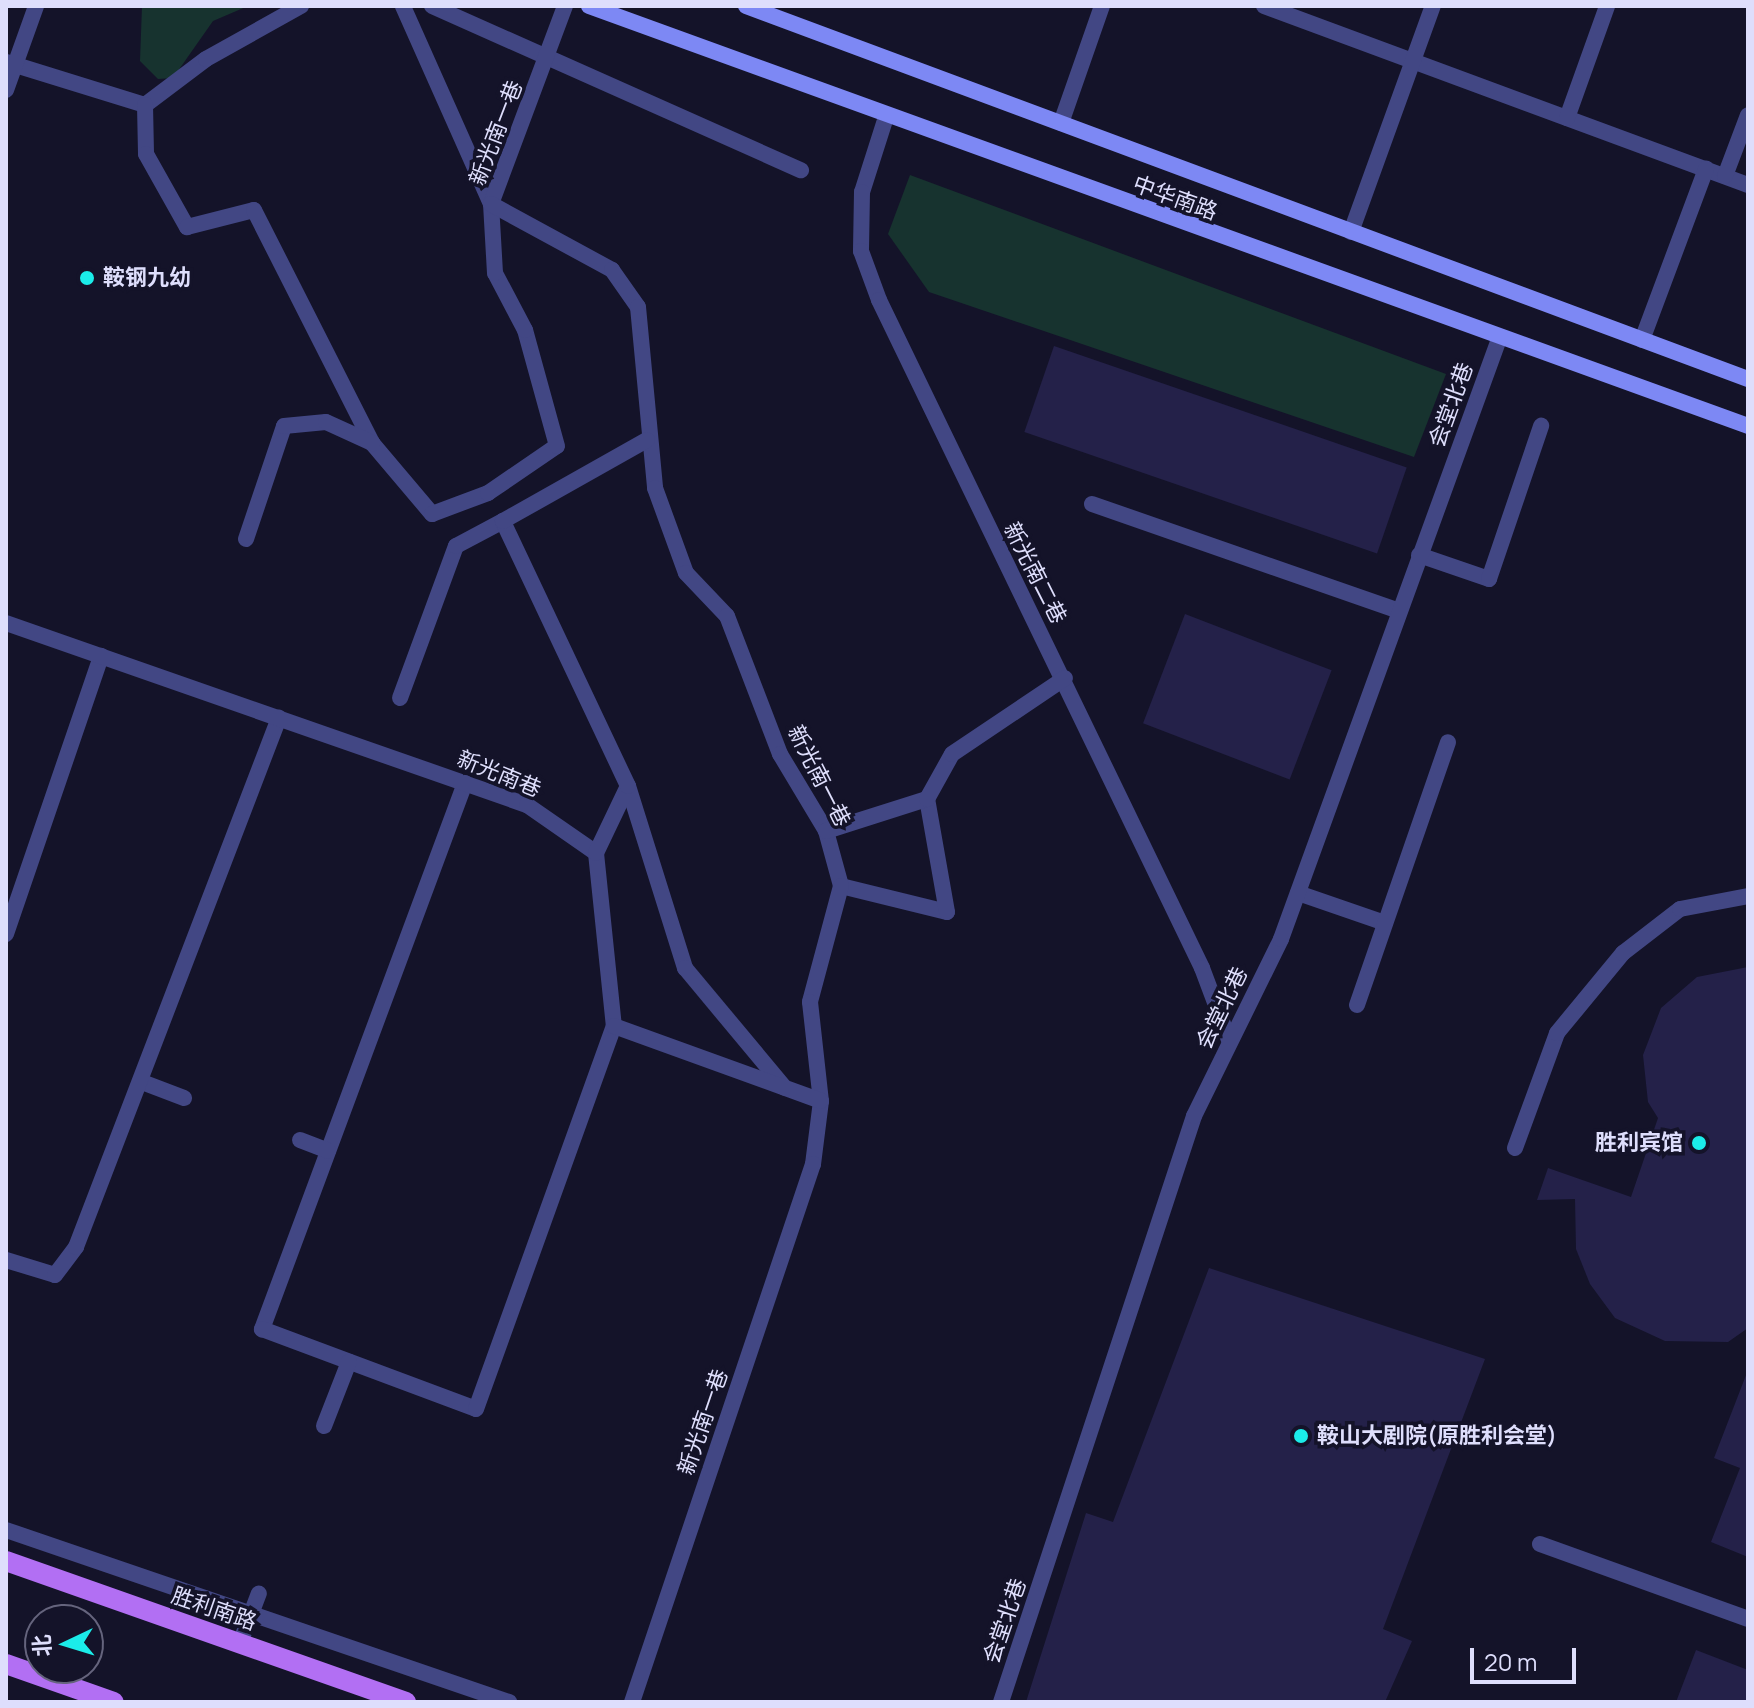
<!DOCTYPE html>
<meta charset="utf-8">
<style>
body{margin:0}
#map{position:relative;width:1754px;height:1708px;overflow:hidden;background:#141329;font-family:Manrope,"Noto Sans SC",sans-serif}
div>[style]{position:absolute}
.green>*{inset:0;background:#17332f}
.building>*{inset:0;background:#242149;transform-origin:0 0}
.service>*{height:16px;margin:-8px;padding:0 8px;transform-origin:8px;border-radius:8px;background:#424784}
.minor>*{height:16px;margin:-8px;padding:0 8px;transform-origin:8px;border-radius:8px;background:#424784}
.tertiary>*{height:16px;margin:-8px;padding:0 8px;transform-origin:8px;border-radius:8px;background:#424784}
.secondary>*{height:16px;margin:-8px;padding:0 8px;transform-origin:8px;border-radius:8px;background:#7d88f4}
.primary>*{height:20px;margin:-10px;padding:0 10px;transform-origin:10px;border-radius:10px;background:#b26ff3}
.dots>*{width:22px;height:22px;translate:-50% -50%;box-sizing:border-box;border:4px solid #141329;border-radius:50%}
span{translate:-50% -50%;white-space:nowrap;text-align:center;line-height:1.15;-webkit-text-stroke:7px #141329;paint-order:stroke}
.street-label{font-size:22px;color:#dedefc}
.poi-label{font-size:22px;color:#dedefc;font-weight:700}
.left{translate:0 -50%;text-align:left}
.right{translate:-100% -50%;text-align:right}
.frame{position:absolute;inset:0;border:8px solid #dedefc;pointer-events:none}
.north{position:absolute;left:24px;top:1604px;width:80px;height:80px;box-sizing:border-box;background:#141329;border:2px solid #65647d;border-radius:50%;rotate:266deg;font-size:22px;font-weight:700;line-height:32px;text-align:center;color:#dedefc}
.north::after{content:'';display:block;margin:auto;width:28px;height:36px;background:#1bece9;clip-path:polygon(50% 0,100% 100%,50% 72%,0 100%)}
.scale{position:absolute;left:1470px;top:1648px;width:106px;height:36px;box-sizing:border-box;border:4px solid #dedefc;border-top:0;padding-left:10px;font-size:24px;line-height:28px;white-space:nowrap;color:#dedefc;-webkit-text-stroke:6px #141329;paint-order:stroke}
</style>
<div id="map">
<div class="green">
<i style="clip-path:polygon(142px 6px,248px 6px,213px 21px,173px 78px,158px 79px,140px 61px)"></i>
<i style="clip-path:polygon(910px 175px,1446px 374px,1414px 457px,929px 292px,888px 234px)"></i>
</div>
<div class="building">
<i style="left:1054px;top:346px;width:373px;height:91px;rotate:19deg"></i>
<i style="left:1185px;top:614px;width:157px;height:117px;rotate:21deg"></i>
<i style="clip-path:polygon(1748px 967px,1748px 1328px,1728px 1342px,1665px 1341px,1615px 1318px,1590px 1284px,1576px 1249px,1575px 1199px,1537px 1200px,1548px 1168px,1631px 1197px,1658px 1118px,1648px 1102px,1643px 1055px,1661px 1008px,1697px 977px)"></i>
<i style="clip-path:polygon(1209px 1268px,1485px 1359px,1383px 1629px,1412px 1641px,1385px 1702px,1026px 1702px,1086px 1513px,1113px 1522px)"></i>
<i style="clip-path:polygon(1748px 1370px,1748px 1557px,1711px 1542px,1740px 1468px,1714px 1458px)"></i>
<i style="clip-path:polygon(1696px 1650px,1748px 1670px,1748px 1702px,1676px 1702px)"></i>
</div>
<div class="service">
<i style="left:432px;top:6px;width:404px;rotate:24deg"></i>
<i style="left:1264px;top:6px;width:516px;rotate:20.3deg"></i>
<i style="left:6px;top:62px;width:145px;rotate:17.2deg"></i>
<i style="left:145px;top:105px;width:76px;rotate:-37deg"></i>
<i style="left:206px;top:59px;width:109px;rotate:-29.2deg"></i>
<i style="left:145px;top:105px;width:49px;rotate:88.8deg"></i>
<i style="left:146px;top:154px;width:84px;rotate:60.7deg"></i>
<i style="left:187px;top:227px;width:69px;rotate:-14.2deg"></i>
<i style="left:254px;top:210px;width:261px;rotate:63.1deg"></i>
<i style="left:372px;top:443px;width:93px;rotate:49.8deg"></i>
<i style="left:432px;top:514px;width:60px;rotate:-20.6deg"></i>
<i style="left:488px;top:493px;width:83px;rotate:-34.3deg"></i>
<i style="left:557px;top:446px;width:120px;rotate:-105.4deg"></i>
<i style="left:525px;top:330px;width:64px;rotate:-117.8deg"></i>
<i style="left:495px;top:273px;width:69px;rotate:-93.3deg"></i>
<i style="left:491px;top:204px;width:217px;rotate:-114deg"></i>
<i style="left:1567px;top:118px;width:119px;rotate:-70.3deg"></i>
<i style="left:1061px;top:123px;width:124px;rotate:-70.7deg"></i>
<i style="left:1725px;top:176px;width:65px;rotate:-69.3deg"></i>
<i style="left:1351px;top:232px;width:240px;rotate:-70.1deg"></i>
<i style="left:1642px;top:340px;width:183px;rotate:-69.5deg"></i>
<i style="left:1092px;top:504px;width:325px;rotate:19.2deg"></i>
<i style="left:246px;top:539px;width:119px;rotate:-71.4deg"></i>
<i style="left:284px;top:426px;width:42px;rotate:-5.4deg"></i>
<i style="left:326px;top:422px;width:51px;rotate:24.5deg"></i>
<i style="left:1419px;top:555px;width:74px;rotate:18.9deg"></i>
<i style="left:1489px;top:579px;width:162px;rotate:-71.2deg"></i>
<i style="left:400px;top:698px;width:162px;rotate:-69.8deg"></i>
<i style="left:456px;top:546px;width:53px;rotate:-28deg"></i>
<i style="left:465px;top:783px;width:583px;rotate:110.39deg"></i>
<i style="left:262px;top:1329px;width:228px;rotate:20.5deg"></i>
<i style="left:476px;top:1409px;width:407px;rotate:-70.2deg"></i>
<i style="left:628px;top:786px;width:191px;rotate:72.6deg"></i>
<i style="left:685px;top:968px;width:156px;rotate:50.2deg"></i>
<i style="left:841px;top:886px;width:109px;rotate:13.8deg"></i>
<i style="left:947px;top:912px;width:115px;rotate:-100deg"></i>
<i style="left:1298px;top:893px;width:92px;rotate:19deg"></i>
<i style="left:6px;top:934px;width:294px;rotate:-71.1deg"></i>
<i style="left:1357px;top:1005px;width:278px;rotate:-70.9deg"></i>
<i style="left:142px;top:1082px;width:45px;rotate:20.9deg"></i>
<i style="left:300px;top:1140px;width:30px;rotate:21deg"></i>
<i style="left:1515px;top:1148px;width:122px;rotate:-69.9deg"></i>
<i style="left:1557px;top:1033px;width:104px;rotate:-50.5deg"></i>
<i style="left:1623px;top:953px;width:72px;rotate:-37.7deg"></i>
<i style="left:1680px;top:909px;width:69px;rotate:-10.8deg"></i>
<i style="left:6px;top:1260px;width:51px;rotate:17deg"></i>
<i style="left:55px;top:1275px;width:35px;rotate:-53deg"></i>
<i style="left:76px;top:1247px;width:567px;rotate:-69.01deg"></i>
<i style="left:324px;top:1426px;width:69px;rotate:-68.7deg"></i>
<i style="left:6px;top:1530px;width:532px;rotate:18.88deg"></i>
<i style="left:1540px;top:1544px;width:221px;rotate:19.8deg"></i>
<i style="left:240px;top:1643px;width:53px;rotate:-69.2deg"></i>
</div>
<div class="minor">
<i style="left:565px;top:6px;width:211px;rotate:110.5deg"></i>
<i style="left:491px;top:204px;width:138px;rotate:28.6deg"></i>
<i style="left:612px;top:270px;width:45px;rotate:54.9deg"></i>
<i style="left:638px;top:307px;width:182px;rotate:84.6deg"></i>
<i style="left:655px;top:488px;width:90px;rotate:70deg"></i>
<i style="left:686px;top:573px;width:59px;rotate:46.4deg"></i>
<i style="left:727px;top:616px;width:148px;rotate:69deg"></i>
<i style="left:780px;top:754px;width:90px;rotate:59.1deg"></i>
<i style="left:826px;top:831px;width:57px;rotate:74.7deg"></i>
<i style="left:841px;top:886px;width:120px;rotate:105deg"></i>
<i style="left:810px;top:1002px;width:100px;rotate:83.7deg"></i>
<i style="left:821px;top:1101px;width:64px;rotate:97.2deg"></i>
<i style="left:813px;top:1164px;width:568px;rotate:108.59deg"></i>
<i style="left:886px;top:117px;width:79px;rotate:107.7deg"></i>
<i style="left:862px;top:192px;width:59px;rotate:91deg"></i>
<i style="left:861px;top:251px;width:52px;rotate:69.8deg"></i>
<i style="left:879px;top:300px;width:742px;rotate:64.19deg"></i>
<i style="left:1202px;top:968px;width:77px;rotate:69.4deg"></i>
<i style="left:6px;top:623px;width:552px;rotate:19.26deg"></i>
<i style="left:527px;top:805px;width:84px;rotate:34.8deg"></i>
<i style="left:596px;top:853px;width:174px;rotate:84.1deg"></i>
<i style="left:614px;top:1026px;width:220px;rotate:19.9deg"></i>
<i style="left:826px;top:831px;width:106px;rotate:-17.6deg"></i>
<i style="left:927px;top:799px;width:51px;rotate:-60.9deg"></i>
<i style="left:952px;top:754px;width:136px;rotate:-33.9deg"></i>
<i style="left:596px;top:853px;width:74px;rotate:-64.5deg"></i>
<i style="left:628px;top:786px;width:293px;rotate:-115.3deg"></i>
<i style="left:503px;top:521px;width:165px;rotate:-29.4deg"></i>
<i style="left:1001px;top:1702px;width:617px;rotate:-71.77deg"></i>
<i style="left:1194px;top:1116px;width:197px;rotate:-63.8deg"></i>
<i style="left:1281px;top:939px;width:638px;rotate:-70.03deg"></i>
</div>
<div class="tertiary">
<i style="left:6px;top:90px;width:89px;rotate:-70.3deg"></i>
</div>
<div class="secondary">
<i style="left:589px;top:6px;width:1233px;rotate:19.92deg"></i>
<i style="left:746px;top:6px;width:1069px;rotate:20.42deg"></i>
</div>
<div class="primary">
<i style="left:6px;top:1561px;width:424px;rotate:19.4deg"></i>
<i style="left:6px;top:1664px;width:114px;rotate:19.4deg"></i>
</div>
<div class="dots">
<i style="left:87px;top:278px;background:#1bece9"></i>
<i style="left:1699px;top:1143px;background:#1bece9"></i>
<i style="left:1301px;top:1436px;background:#1bece9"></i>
</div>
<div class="street-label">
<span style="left:496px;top:133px;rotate:-69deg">新光南一巷</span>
<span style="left:1175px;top:198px;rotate:20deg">中华南路</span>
<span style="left:1451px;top:405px;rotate:-70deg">会堂北巷</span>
<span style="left:1035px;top:573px;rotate:63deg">新光南二巷</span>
<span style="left:499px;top:774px;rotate:22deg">新光南巷</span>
<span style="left:819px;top:776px;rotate:63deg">新光南一巷</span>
<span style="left:1222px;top:1008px;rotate:-64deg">会堂北巷</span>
<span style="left:703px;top:1422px;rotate:-71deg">新光南一巷</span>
<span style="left:214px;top:1609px;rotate:19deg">胜利南路</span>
<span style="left:1005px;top:1621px;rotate:-71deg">会堂北巷</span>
</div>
<div class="poi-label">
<span class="left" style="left:103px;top:278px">鞍钢九幼</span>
<span class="right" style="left:1683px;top:1143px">胜利宾馆</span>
<span class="left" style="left:1317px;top:1436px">鞍山大剧院(原胜利会堂)</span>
</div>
<div class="frame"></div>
<div class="north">北</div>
<div class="scale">20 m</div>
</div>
